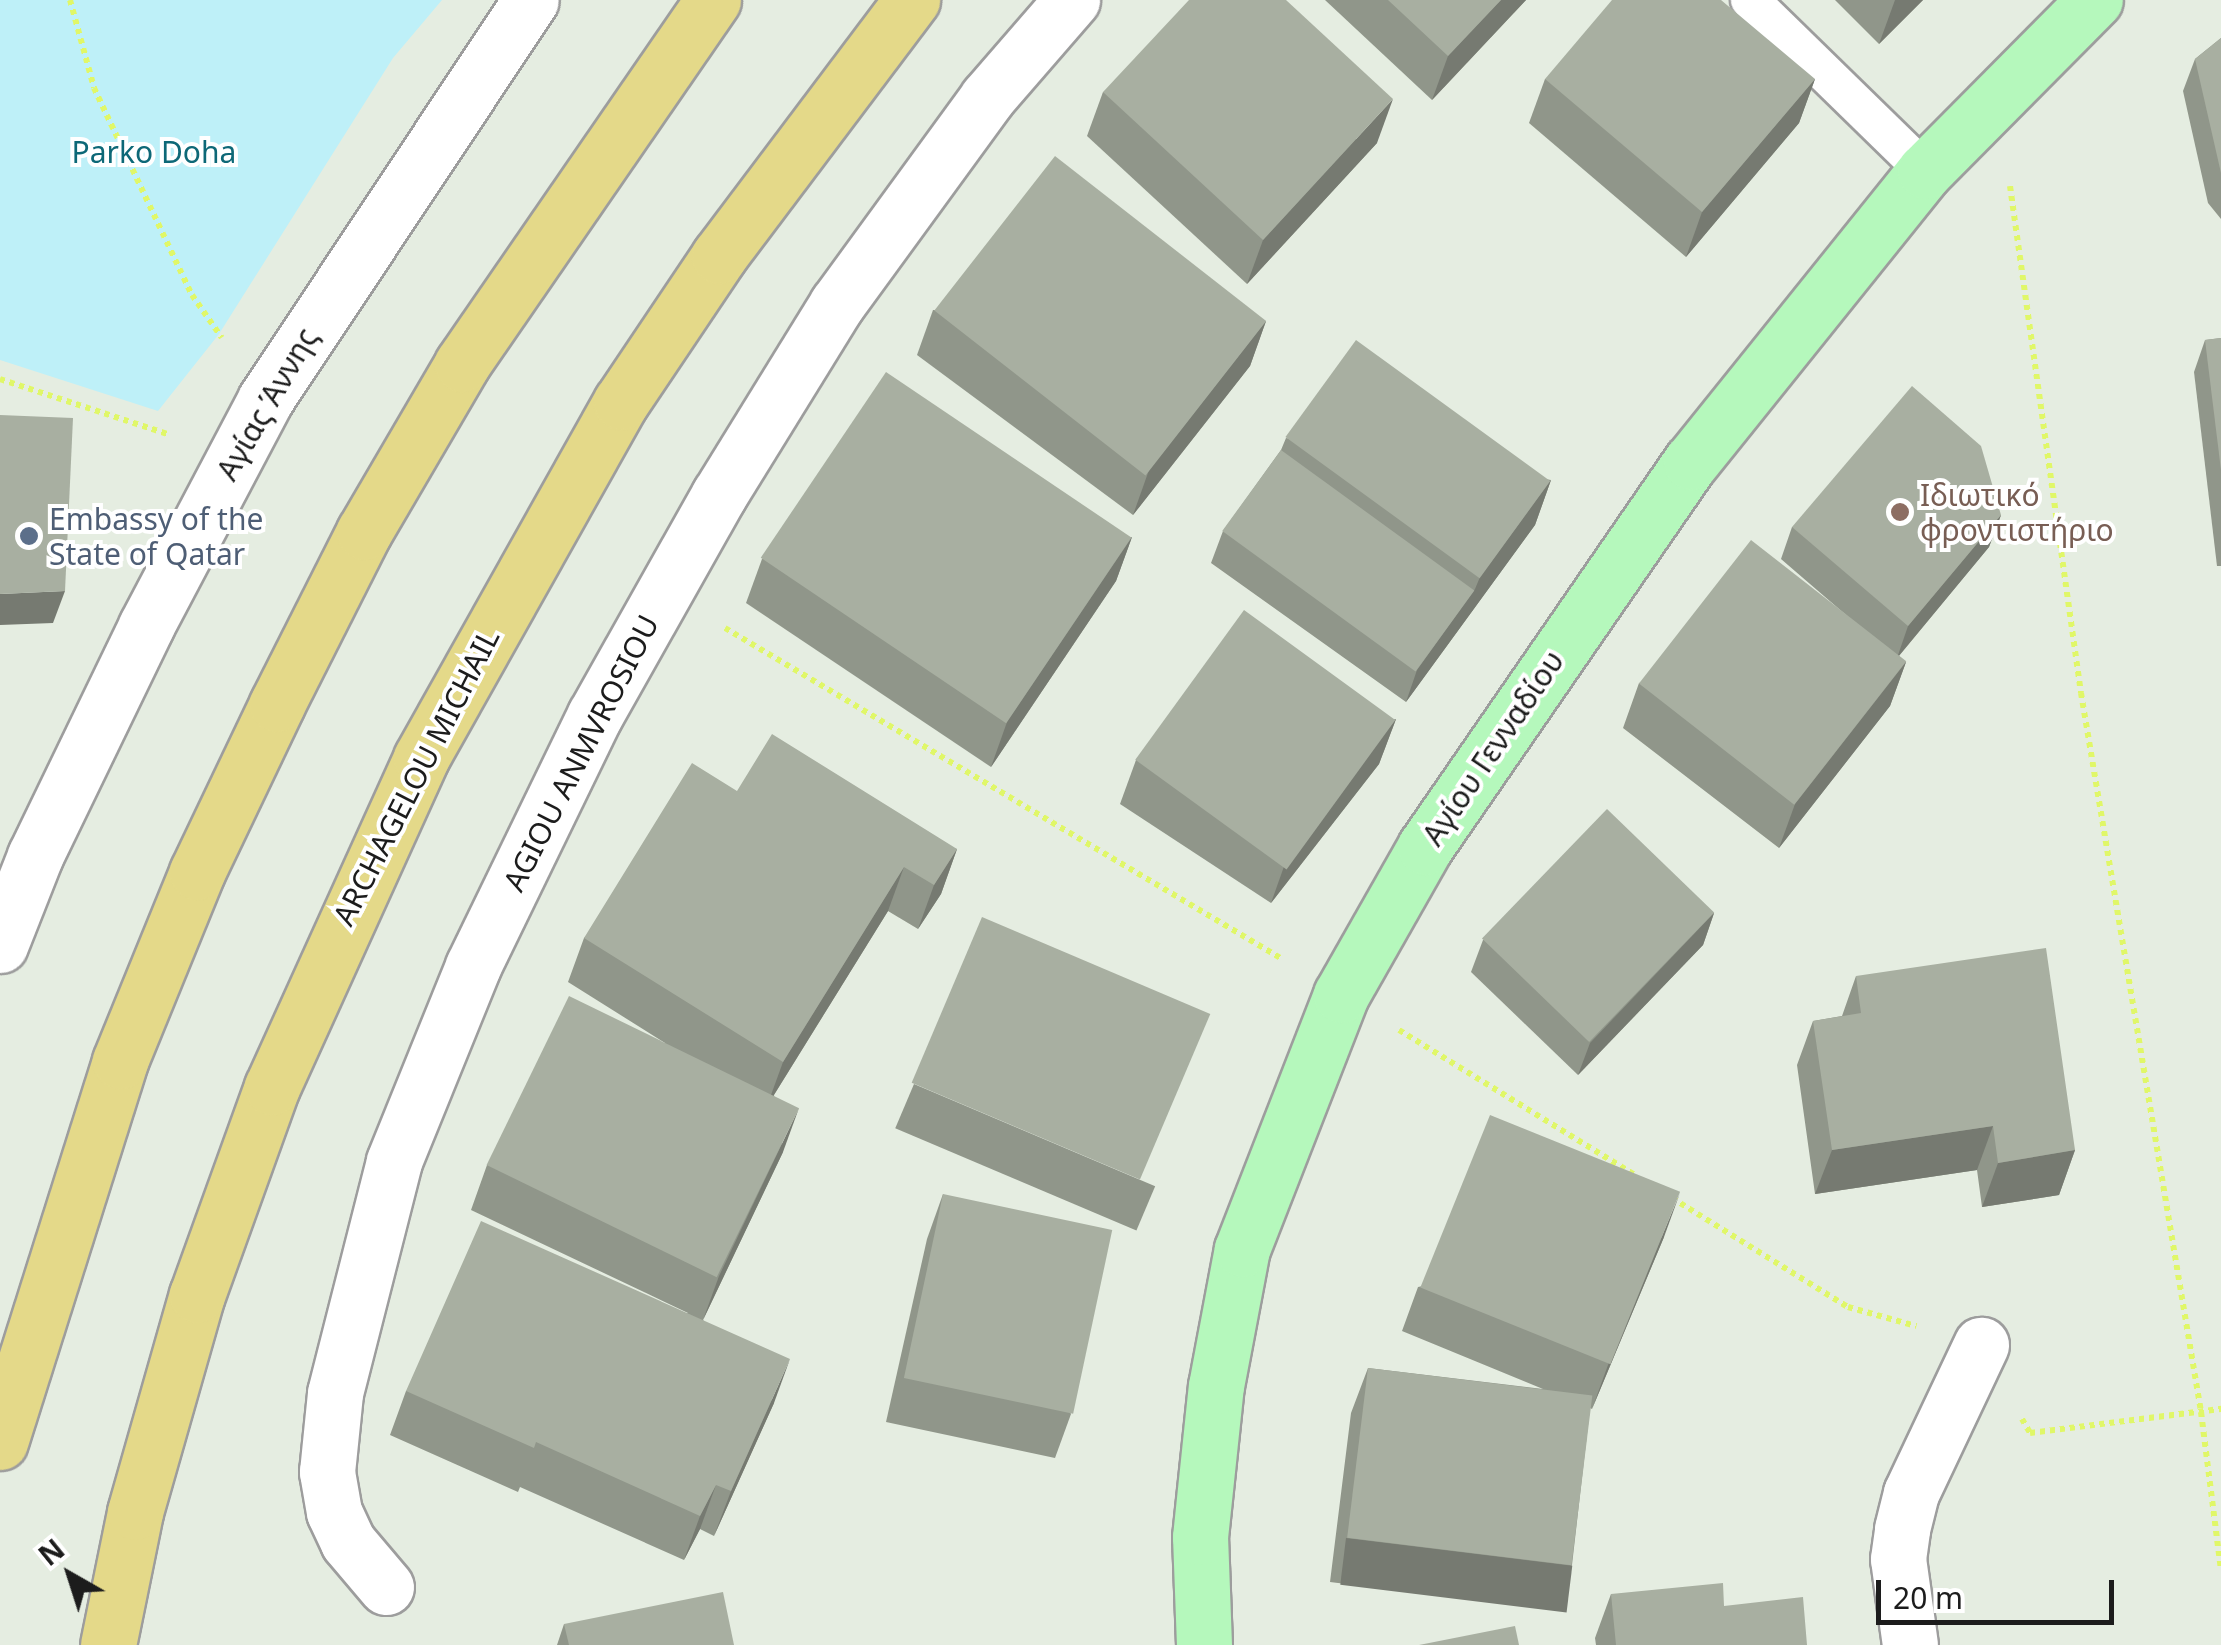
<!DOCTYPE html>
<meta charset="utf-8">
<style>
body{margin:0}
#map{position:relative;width:2221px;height:1645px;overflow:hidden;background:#e5ede1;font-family:"Noto Sans",sans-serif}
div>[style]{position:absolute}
.park>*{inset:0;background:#bef0f8}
.path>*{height:6px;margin-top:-3px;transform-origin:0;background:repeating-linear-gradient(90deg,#e0f768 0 5px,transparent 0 10px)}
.roads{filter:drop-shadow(2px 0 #9d9d9d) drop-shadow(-2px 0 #9d9d9d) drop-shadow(0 2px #9d9d9d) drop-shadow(0 -2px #9d9d9d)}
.lane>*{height:38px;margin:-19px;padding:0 19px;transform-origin:19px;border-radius:19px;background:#fff}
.street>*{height:55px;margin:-27.5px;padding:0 27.5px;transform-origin:27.5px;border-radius:27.5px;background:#fff}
.secondary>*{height:55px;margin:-27.5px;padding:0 27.5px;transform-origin:27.5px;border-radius:27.5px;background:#b5f8bc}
.highway>*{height:55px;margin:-27.5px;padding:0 27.5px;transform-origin:27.5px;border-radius:27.5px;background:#e4d989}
.wall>*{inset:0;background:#90968a;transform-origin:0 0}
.shaded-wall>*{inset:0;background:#767a71;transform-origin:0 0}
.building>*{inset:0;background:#a8afa1;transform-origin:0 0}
.dots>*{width:28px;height:28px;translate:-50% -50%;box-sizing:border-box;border:5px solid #fff;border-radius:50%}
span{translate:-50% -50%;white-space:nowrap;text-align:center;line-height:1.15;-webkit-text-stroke:8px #fff;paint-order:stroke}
.park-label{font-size:30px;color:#0d6877}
.street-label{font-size:30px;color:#1c1c1c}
.education-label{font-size:30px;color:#785e54}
.left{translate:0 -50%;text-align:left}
.service-label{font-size:30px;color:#4e5e75}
.north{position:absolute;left:20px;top:1525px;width:100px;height:100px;-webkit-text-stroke:8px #fff;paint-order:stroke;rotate:321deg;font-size:28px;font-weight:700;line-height:40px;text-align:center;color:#1c1c1c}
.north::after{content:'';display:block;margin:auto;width:35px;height:45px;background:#1c1c1c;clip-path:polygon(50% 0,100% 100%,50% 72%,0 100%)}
.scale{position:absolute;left:1876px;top:1580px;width:238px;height:45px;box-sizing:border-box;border:5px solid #1c1c1c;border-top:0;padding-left:12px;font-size:30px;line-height:35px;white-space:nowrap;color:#1c1c1c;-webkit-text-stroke:8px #fff;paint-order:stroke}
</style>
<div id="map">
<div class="park">
<i style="clip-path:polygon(0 0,442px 0,393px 58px,219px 334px,158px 411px,0 360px)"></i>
</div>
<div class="path">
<i style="left:70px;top:0;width:91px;rotate:74.7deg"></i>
<i style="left:94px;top:88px;width:229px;rotate:64.7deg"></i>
<i style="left:192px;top:295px;width:52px;rotate:55.1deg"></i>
<i style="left:2010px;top:186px;width:512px;rotate:82.03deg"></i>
<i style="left:2081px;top:693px;width:729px;rotate:80.52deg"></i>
<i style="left:2201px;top:1412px;width:160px;rotate:82.8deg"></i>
<i style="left:0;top:379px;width:179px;rotate:18.2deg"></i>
<i style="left:725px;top:628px;width:648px;rotate:30.72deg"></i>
<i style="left:1399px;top:1030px;width:278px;rotate:31.6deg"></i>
<i style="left:1672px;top:1198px;width:207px;rotate:31.8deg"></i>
<i style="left:1848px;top:1307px;width:71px;rotate:15.6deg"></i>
<i style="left:2022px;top:1419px;width:16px;rotate:60deg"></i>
<i style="left:2030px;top:1433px;width:193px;rotate:-7.2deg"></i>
</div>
<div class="roads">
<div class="lane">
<i style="left:1750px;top:0;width:245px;rotate:44.3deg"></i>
</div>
<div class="street">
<i style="left:0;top:945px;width:96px;rotate:-68.5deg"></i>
<i style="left:35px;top:856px;width:255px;rotate:-64.2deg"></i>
<i style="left:146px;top:626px;width:255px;rotate:-62.2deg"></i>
<i style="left:265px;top:400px;width:480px;rotate:-56.4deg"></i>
<i style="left:386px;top:1587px;width:59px;rotate:-130.2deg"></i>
<i style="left:348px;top:1542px;width:33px;rotate:-115deg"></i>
<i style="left:334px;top:1512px;width:41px;rotate:-99.9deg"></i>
<i style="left:327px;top:1472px;width:79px;rotate:-84.2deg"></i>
<i style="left:335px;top:1393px;width:239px;rotate:-75.7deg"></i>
<i style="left:394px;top:1161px;width:210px;rotate:-67.9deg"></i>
<i style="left:473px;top:966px;width:279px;rotate:-64.1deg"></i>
<i style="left:595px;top:715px;width:253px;rotate:-60.6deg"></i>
<i style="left:719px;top:495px;width:225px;rotate:-58.3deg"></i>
<i style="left:837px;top:304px;width:255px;rotate:-53.9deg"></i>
<i style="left:987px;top:98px;width:130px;rotate:-49.1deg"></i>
<i style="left:1910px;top:1645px;width:87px;rotate:-97.9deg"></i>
<i style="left:1898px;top:1559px;width:30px;rotate:-82deg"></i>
<i style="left:1902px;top:1529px;width:37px;rotate:-76deg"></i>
<i style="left:1911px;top:1493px;width:164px;rotate:-64.7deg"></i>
</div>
<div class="secondary">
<i style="left:1204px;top:1645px;width:108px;rotate:-92.1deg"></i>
<i style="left:1200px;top:1537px;width:152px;rotate:-84deg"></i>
<i style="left:1216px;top:1386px;width:139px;rotate:-79.3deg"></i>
<i style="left:1242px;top:1249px;width:273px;rotate:-68.7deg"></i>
<i style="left:1341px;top:995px;width:170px;rotate:-60.4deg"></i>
<i style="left:1425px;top:847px;width:468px;rotate:-55.4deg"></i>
<i style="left:1691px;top:462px;width:373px;rotate:-51.2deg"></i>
<i style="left:1925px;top:171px;width:241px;rotate:-45.2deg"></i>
</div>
<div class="highway">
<i style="left:0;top:1442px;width:399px;rotate:-72.5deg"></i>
<i style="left:120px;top:1061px;width:204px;rotate:-67.8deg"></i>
<i style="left:197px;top:872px;width:186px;rotate:-64.5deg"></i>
<i style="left:277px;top:704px;width:193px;rotate:-63.2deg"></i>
<i style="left:364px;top:532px;width:194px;rotate:-59.7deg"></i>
<i style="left:462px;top:364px;width:442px;rotate:-55.4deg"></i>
<i style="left:108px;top:1645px;width:136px;rotate:-78.5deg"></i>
<i style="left:135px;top:1512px;width:226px;rotate:-74.1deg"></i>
<i style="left:197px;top:1295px;width:221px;rotate:-70.2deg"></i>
<i style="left:272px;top:1087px;width:361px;rotate:-65.6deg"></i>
<i style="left:421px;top:758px;width:408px;rotate:-60.7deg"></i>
<i style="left:621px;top:402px;width:176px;rotate:-56.1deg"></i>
<i style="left:719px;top:256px;width:321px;rotate:-53deg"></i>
</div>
</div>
<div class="wall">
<i style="clip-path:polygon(1325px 0,1526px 0,1432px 100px)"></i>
<i style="clip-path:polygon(1835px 0,1923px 0,1879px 44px)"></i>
<i style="clip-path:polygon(2221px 38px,2221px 219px,2208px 203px,2183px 91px,2195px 59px)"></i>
<i style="clip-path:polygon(1545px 79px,1815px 79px,1799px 123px,1686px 257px,1529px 123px)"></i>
<i style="clip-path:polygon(1103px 92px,1377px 143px,1247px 284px,1087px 136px)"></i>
<i style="clip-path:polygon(933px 310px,1266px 321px,1250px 366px,1133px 515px,917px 355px)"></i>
<i style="clip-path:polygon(2221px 338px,2221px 566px,2217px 566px,2194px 372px,2205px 340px)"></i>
<i style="clip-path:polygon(1286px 438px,1551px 480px,1535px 525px,1406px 702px,1211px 563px,1223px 531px,1281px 450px)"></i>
<i style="clip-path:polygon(2001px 515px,1989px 547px,1899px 656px,1906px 662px,1890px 706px,1779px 848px,1623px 728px,1639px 683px,1846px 615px,1781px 559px,1792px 527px)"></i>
<i style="clip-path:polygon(1132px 537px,1116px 581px,991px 767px,746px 603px,762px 559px)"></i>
<i style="clip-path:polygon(1396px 719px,1379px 764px,1271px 903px,1120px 804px,1136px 760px)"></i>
<i style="clip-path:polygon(737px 791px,957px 849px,941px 894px,918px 929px,888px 911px,774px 1095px,783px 1152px,703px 1320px,774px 1403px,714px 1536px,700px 1529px,684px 1560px,520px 1487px,518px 1492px,390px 1435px,406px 1391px,688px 1313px,471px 1210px,487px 1165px,665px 1043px,568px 982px,584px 938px)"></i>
<i style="clip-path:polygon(1714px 913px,1703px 945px,1578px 1075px,1471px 972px,1483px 940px)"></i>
<i style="clip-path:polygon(1856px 976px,2075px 1150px,2059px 1195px,1982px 1207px,1977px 1170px,1815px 1194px,1797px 1065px,1813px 1021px,1842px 1016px)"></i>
<i style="left:914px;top:1084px;width:262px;height:48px;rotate:23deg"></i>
<i style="clip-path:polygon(943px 1194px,1071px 1414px,1055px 1458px,886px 1422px,927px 1239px)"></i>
<i style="clip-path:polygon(1664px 1237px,1592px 1409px,1590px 1408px,1572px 1565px,1555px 1610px,1330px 1582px,1351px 1413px,1368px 1368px,1543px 1389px,1402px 1331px,1418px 1287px)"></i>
<i style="clip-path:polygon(1611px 1594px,1807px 1645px,1596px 1645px,1595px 1638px)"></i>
<i style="clip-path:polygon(564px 1624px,734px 1645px,557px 1645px)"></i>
</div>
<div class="shaded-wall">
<i style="clip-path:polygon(1501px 0,1526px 0,1432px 100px,1448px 56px)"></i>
<i style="clip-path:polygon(1895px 0,1923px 0,1879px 44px)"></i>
<i style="clip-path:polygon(1815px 79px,1799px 123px,1686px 257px,1702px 212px)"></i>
<i style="clip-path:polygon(1393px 99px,1377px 143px,1247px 284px,1263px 240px)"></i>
<i style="clip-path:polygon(1266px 321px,1250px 366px,1133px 515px,1149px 470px)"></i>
<i style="clip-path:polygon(1551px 480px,1535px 525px,1406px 702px,1417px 670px,1475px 589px,1480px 577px)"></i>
<i style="clip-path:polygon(2001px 515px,1989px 547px,1897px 658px,1908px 626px)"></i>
<i style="clip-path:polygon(1132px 537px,1116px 581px,991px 767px,1007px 722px)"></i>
<i style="clip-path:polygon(65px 591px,53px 623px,0 625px,0 594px)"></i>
<i style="clip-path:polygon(1906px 662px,1890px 706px,1779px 848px,1795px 804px)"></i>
<i style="clip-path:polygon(1396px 719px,1379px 764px,1271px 903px,1287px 858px)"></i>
<i style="clip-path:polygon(957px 849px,941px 894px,918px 929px,934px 885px)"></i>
<i style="clip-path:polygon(904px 867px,888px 911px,767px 1106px,783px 1062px)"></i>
<i style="clip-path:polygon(1714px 913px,1703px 945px,1578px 1075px,1590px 1043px)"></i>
<i style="clip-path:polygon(799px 1108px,783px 1152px,703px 1320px,719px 1276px)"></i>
<i style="clip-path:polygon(1993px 1126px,1977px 1170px,1815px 1194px,1832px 1150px)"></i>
<i style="clip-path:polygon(2075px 1150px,2059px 1195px,1982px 1207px,1998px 1163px)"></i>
<i style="clip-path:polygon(1680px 1193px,1664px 1237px,1592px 1409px,1608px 1365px)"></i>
<i style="clip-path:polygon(790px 1359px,774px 1403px,714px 1536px,731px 1491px)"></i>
<i style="clip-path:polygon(716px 1485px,700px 1529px,684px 1560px,700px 1516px)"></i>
<i style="left:1346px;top:1538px;width:228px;height:47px;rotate:7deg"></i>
</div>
<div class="building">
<i style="clip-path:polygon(1189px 0,1286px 0,1393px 99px,1263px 240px,1103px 92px)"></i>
<i style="clip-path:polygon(1388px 0,1501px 0,1448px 56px)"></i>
<i style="clip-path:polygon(1612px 0,1721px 0,1815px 79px,1702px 212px,1545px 79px)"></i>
<i style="clip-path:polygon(2221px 38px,2221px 173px,2195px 59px)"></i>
<i style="left:1055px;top:156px;width:268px;height:196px;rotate:38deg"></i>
<i style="clip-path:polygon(2221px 338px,2221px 470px,2205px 340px)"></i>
<i style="left:1356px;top:340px;width:240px;height:120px;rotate:36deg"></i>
<i style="left:886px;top:372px;width:296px;height:224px;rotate:34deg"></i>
<i style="clip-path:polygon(1912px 386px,1981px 446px,2001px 515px,1908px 626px,1792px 527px)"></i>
<i style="clip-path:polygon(0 415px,73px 418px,65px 591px,0 594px)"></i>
<i style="left:1281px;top:450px;width:239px;height:100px;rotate:36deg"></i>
<i style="left:1751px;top:540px;width:197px;height:182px;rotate:38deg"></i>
<i style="left:1244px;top:610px;width:187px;height:185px;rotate:36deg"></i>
<i style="clip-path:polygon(772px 734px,957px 849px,934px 885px,904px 867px,783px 1062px,584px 938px,692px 763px,737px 791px)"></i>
<i style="left:1607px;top:809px;width:149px;height:180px;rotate:44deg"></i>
<i style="left:982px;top:917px;width:248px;height:180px;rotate:23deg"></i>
<i style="clip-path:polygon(2046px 948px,2075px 1150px,1998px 1163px,1993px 1126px,1832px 1150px,1813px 1021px,1861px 1013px,1856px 976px)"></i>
<i style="left:569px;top:996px;width:256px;height:188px;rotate:26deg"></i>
<i style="left:1490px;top:1115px;width:205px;height:186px;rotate:22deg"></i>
<i style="left:943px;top:1194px;width:173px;height:188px;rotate:12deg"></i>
<i style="clip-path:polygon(481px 1221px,790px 1359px,731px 1491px,716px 1485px,700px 1516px,536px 1442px,534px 1448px,406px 1391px)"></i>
<i style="left:1368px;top:1368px;width:226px;height:171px;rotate:7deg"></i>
<i style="clip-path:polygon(1723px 1583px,1724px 1606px,1803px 1597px,1807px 1645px,1616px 1645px,1611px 1594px)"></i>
<i style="clip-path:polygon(723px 1592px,734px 1645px,569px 1645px,564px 1624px)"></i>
<i style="clip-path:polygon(1515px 1626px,1519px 1645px,1419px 1645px)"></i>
</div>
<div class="dots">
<i style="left:1900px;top:512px;background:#8d6e63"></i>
<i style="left:29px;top:536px;background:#5c6f8a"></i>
</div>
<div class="park-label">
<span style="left:154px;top:152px">Parko Doha</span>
</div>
<div class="street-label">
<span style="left:267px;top:404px;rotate:-60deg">Αγίας Άννης</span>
<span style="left:1493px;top:748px;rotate:-56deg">Αγίου Γενναδίου</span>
<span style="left:581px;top:753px;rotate:-63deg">AGIOU ANMVROSIOU</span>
<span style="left:416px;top:777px;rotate:-63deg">ARCHAGELOU MICHAIL</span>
</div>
<div class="education-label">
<span class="left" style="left:1920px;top:512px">Ιδιωτικό<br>φροντιστήριο</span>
</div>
<div class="service-label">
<span class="left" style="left:49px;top:536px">Embassy of the<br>State of Qatar</span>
</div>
<div class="north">N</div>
<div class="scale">20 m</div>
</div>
